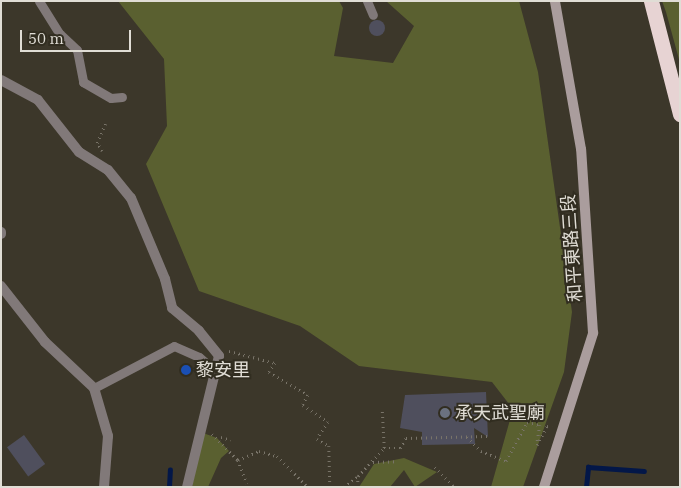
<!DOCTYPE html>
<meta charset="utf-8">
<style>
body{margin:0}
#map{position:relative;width:681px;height:488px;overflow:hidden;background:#3c372a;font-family:"IBM Plex Serif","Noto Sans TC",serif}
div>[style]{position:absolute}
.green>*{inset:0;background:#5a6030}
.stream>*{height:4.5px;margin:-2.25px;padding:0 2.25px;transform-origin:2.25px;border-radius:2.25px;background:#031748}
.building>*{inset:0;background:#4f4f5d;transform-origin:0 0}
.round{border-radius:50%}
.path>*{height:2.5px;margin-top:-1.25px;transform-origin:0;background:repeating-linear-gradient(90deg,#797469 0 1px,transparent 0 5px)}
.lane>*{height:9px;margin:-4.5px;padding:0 4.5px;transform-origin:4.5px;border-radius:4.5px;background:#817979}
.street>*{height:10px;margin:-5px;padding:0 5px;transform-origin:5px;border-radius:5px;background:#817979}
.secondary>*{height:10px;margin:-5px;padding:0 5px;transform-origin:5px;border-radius:5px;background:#aa9d9d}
.highway>*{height:15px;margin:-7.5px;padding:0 7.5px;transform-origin:7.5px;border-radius:7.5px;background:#e7d3d3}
.dots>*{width:14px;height:14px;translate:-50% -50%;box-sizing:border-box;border:2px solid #312d20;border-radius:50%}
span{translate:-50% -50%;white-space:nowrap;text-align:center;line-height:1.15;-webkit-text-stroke:4px #312d20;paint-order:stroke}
.street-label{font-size:18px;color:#e0ddd5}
.poi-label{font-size:18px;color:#e0ddd5}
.left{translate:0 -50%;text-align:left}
.frame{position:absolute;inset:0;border:2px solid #e0ddd5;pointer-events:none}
.scale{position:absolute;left:20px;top:30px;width:111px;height:22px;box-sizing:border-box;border:2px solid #e0ddd5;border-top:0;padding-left:6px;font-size:15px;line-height:18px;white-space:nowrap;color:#e0ddd5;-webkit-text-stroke:4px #312d20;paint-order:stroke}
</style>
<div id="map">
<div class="green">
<i style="clip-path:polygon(118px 1px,339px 1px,343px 8px,334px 56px,393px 63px,414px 26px,386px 1px,519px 1px,538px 72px,572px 312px,564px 372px,523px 487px,491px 487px,513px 409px,492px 382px,359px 366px,300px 326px,199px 291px,146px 164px,167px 126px,164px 59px)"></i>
<i style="clip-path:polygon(662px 1px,680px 1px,680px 63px,666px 12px)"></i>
<i style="clip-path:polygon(203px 433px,217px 438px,229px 451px,221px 458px,208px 487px,192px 487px)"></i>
<i style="clip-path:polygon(404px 458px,437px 472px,415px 487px,404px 470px,390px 487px,359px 487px,374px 464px)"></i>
</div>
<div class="stream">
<i style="left:169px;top:487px;width:17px;rotate:-87deg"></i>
<i style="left:586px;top:487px;width:20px;rotate:-84deg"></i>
<i style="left:588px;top:467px;width:56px;rotate:4.1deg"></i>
</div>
<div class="building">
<i class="round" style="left:369px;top:20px;width:16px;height:16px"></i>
<i style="clip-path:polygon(486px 392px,488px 437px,474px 428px,475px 444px,422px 445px,422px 432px,400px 428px,405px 395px)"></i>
<i style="left:24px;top:435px;width:36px;height:21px;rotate:54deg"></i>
</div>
<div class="path">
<i style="left:102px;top:151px;width:9px;rotate:-122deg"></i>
<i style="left:97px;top:143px;width:21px;rotate:-67deg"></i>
<i style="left:229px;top:351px;width:48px;rotate:14.6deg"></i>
<i style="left:275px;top:363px;width:11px;rotate:124deg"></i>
<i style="left:269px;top:372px;width:45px;rotate:30.5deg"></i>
<i style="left:308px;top:395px;width:11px;rotate:117deg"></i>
<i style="left:303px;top:405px;width:30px;rotate:34deg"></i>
<i style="left:328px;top:422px;width:20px;rotate:123deg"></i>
<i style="left:317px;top:439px;width:14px;rotate:30deg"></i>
<i style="left:329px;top:446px;width:41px;rotate:88.6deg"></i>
<i style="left:212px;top:434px;width:37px;rotate:45deg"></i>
<i style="left:238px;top:460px;width:23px;rotate:-23deg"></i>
<i style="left:259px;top:451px;width:19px;rotate:16deg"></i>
<i style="left:277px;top:456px;width:44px;rotate:45deg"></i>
<i style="left:221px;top:437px;width:10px;rotate:17deg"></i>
<i style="left:467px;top:437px;width:20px;rotate:45deg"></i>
<i style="left:481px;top:451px;width:27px;rotate:22deg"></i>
<i style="left:506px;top:461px;width:44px;rotate:-61.7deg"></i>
<i style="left:527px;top:422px;width:13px;rotate:13deg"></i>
<i style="left:540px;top:425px;width:20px;rotate:99deg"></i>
<i style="left:537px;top:445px;width:21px;rotate:-62deg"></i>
<i style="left:547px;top:426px;width:5px;rotate:11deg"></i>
<i style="left:384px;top:448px;width:16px"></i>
<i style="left:400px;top:448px;width:12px;rotate:-59deg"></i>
<i style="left:406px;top:438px;width:81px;rotate:-1.4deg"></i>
<i style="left:238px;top:460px;width:25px;rotate:69deg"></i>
<i style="left:373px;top:462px;width:25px;rotate:-2deg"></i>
<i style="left:435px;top:467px;width:28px;rotate:46deg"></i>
<i style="left:344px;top:487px;width:18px;rotate:-38deg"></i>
<i style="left:357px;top:487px;width:11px;rotate:-85deg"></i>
<i style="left:358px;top:476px;width:38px;rotate:-47deg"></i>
<i style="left:384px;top:448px;width:37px;rotate:-93deg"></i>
</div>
<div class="lane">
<i style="left:39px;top:1px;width:39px;rotate:58deg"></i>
<i style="left:60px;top:34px;width:23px;rotate:43deg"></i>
<i style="left:77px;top:50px;width:33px;rotate:79deg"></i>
<i style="left:83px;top:82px;width:32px;rotate:30deg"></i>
<i style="left:111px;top:98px;width:11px;rotate:-5deg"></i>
<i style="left:367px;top:1px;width:15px;rotate:67deg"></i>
<i style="left:94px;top:388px;width:90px;rotate:-27.7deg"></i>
<i style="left:174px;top:346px;width:27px;rotate:24deg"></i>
<i style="left:199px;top:357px;width:23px;rotate:41deg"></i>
</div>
<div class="street">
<i style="left:1px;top:80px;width:42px;rotate:28.4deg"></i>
<i style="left:38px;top:100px;width:66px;rotate:51.7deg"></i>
<i style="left:79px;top:152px;width:34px;rotate:32deg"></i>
<i style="left:108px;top:170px;width:36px;rotate:51deg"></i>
<i style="left:131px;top:198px;width:88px;rotate:67.2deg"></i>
<i style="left:165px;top:279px;width:30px;rotate:76deg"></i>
<i style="left:172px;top:308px;width:35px;rotate:40deg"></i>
<i style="left:199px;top:331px;width:32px;rotate:51deg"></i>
<i style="left:219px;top:356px;width:135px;rotate:103.7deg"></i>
<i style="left:1px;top:232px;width:2px;rotate:90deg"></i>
<i style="left:1px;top:286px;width:71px;rotate:51.8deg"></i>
<i style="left:45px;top:342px;width:67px;rotate:43.2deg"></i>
<i style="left:94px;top:388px;width:50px;rotate:73.7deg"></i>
<i style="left:108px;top:436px;width:51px;rotate:94.5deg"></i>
</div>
<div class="secondary">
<i style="left:544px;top:487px;width:162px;rotate:-72.3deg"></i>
<i style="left:593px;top:333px;width:184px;rotate:-93.7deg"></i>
<i style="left:581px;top:149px;width:150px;rotate:-100deg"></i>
</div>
<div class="highway">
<i style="left:651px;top:1px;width:117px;rotate:75.6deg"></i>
</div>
<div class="dots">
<i style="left:186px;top:370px;background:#1a4fb4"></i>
<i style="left:445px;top:413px;background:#6b7280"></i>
</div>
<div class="street-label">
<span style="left:572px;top:248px;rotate:-94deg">和平東路三段</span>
</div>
<div class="poi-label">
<span class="left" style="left:196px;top:370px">黎安里</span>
<span class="left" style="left:455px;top:413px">承天武聖廟</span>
</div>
<div class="frame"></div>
<div class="scale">50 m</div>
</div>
